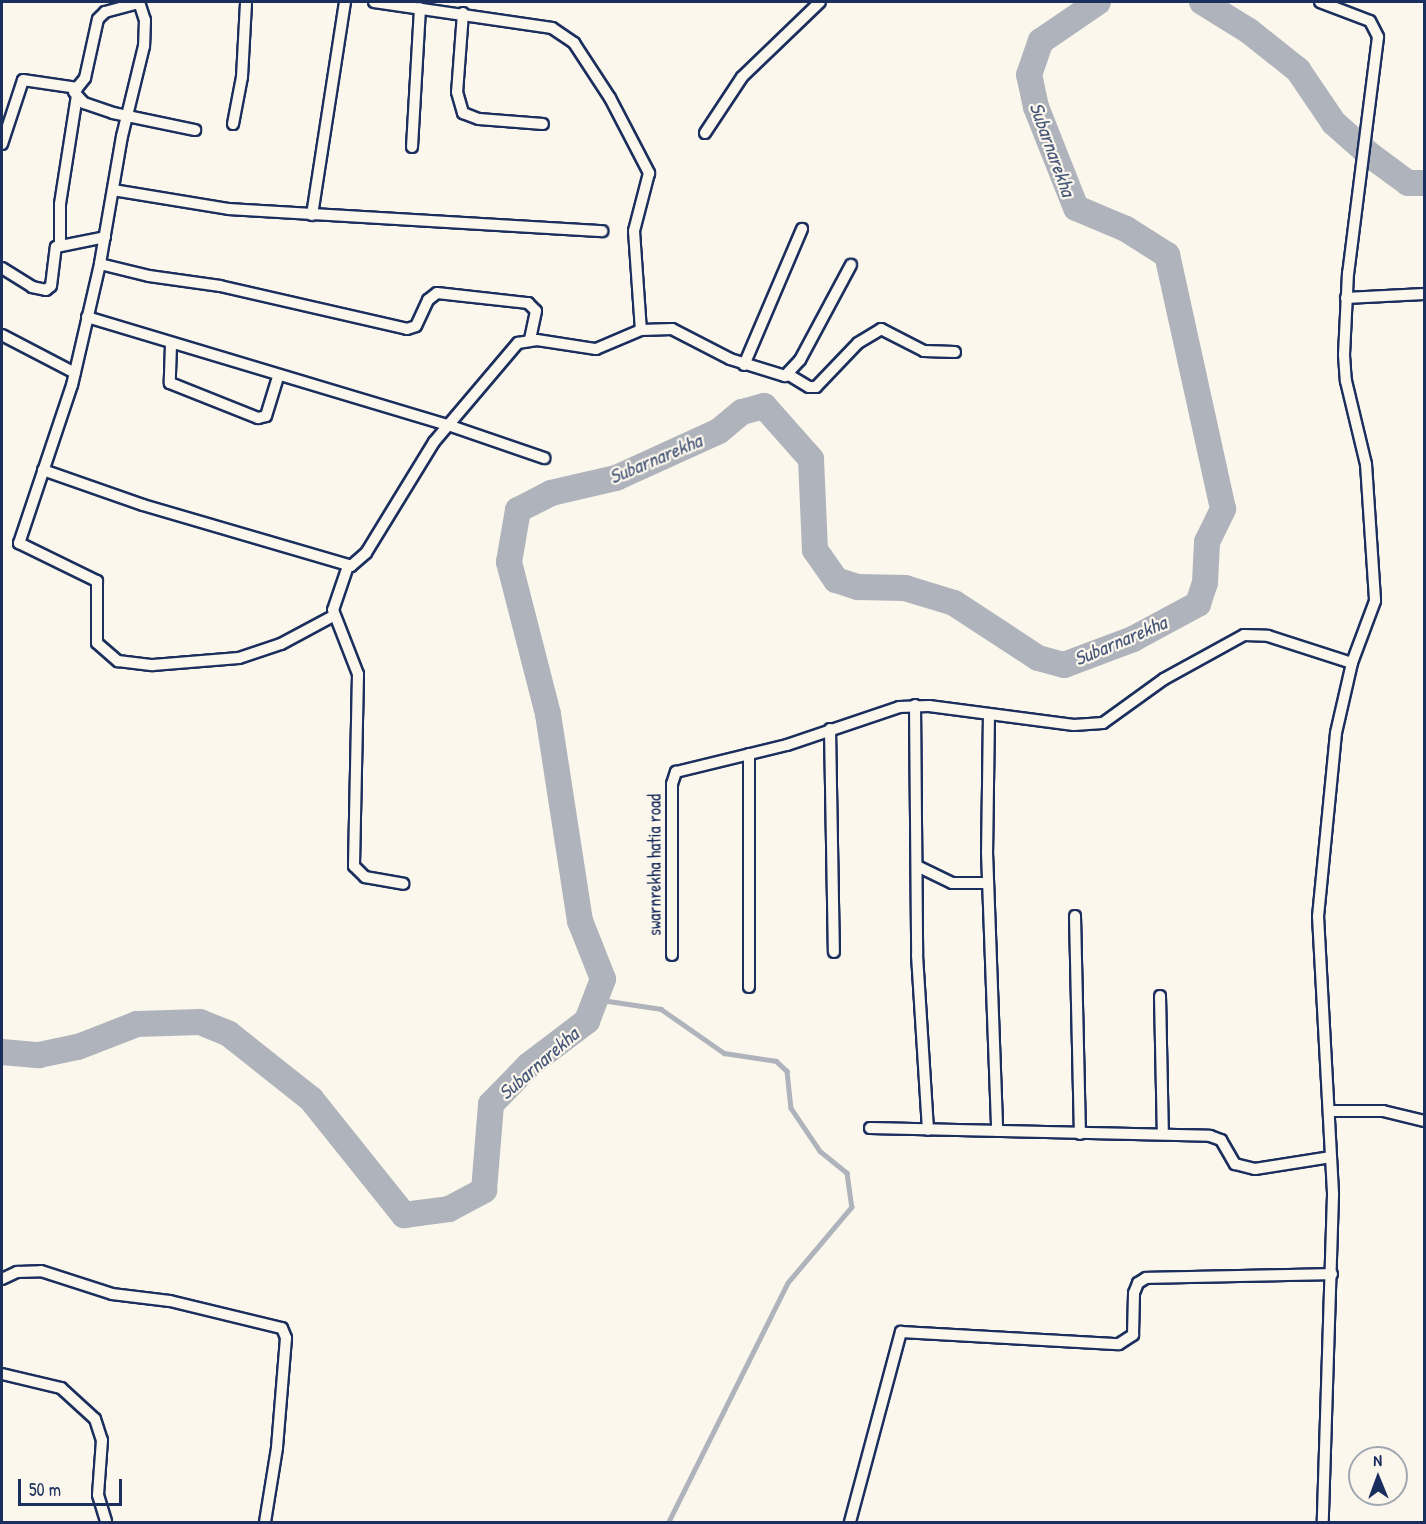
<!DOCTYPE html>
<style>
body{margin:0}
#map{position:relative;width:1426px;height:1524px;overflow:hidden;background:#fbf7ec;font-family:"Patrick Hand",sans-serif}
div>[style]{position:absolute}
.stream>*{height:4.5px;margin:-2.25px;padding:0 2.25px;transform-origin:2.25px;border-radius:2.25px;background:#afb3bb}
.river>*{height:26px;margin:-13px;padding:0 13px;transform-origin:13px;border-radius:13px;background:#afb3bb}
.roads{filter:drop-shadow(2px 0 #1b2f5e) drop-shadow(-2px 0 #1b2f5e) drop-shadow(0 2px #1b2f5e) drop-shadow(0 -2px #1b2f5e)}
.minor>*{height:10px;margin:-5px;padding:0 5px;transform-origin:5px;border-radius:5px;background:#fbf7ec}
span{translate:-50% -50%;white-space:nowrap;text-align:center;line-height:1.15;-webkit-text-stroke:4.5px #fbf7ec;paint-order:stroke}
.street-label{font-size:18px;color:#1b2f5e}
.water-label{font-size:20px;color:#47577a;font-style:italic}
.frame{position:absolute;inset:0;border:3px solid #1b2f5e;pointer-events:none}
.north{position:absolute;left:1348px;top:1446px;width:60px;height:60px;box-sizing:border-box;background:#fbf7ec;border:2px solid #a1a7b3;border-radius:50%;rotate:359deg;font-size:16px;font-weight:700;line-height:24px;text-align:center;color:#1b2f5e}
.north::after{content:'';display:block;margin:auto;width:21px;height:27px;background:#1b2f5e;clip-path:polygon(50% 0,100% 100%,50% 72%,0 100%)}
.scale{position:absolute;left:18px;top:1479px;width:104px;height:27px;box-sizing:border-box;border:3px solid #1b2f5e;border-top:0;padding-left:8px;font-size:18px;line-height:21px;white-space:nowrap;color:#1b2f5e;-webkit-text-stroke:4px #fbf7ec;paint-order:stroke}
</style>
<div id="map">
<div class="stream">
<i style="left:595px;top:999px;width:67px;rotate:8.6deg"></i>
<i style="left:661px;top:1009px;width:77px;rotate:34.9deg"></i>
<i style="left:724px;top:1053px;width:53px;rotate:8.7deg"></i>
<i style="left:776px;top:1061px;width:15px;rotate:42deg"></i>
<i style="left:787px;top:1071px;width:37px;rotate:84deg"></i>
<i style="left:791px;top:1108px;width:52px;rotate:56deg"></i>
<i style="left:820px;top:1151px;width:35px;rotate:39deg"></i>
<i style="left:847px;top:1173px;width:34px;rotate:82deg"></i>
<i style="left:852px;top:1207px;width:99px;rotate:130.1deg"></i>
<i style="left:788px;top:1283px;width:267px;rotate:116.5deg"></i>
</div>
<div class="river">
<i style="left:1202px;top:2px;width:55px;rotate:31.7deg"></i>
<i style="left:1249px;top:31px;width:63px;rotate:38.5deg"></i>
<i style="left:1298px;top:70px;width:64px;rotate:55.8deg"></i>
<i style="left:1334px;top:123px;width:48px;rotate:41.6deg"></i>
<i style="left:1370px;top:155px;width:47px;rotate:36.4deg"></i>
<i style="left:1408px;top:183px;width:16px"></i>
<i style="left:2px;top:1052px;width:37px;rotate:5deg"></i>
<i style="left:39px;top:1055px;width:40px;rotate:-12deg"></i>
<i style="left:78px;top:1047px;width:63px;rotate:-21.3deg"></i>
<i style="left:137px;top:1024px;width:63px;rotate:-1.8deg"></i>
<i style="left:200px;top:1022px;width:31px;rotate:22deg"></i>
<i style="left:229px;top:1034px;width:105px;rotate:38.4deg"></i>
<i style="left:311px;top:1099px;width:149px;rotate:51.3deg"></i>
<i style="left:404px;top:1215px;width:45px;rotate:-7.6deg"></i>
<i style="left:449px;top:1209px;width:40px;rotate:-28deg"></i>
<i style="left:484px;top:1190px;width:86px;rotate:-85.3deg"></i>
<i style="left:491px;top:1104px;width:54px;rotate:-45.7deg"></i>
<i style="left:529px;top:1065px;width:73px;rotate:-37.2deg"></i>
<i style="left:587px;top:1021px;width:45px;rotate:-69.1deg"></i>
<i style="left:603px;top:979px;width:62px;rotate:-111.6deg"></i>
<i style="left:580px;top:921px;width:209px;rotate:-98.8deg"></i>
<i style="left:548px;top:714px;width:157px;rotate:-104.4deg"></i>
<i style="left:509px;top:562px;width:53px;rotate:-80.2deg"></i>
<i style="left:518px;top:510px;width:37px;rotate:-27deg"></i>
<i style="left:551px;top:493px;width:67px;rotate:-13deg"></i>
<i style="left:616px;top:478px;width:113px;rotate:-24.5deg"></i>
<i style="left:719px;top:431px;width:30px;rotate:-40deg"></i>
<i style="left:742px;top:412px;width:23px;rotate:-15deg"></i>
<i style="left:764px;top:406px;width:71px;rotate:48.4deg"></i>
<i style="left:811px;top:459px;width:91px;rotate:87.5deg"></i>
<i style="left:815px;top:550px;width:37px;rotate:55deg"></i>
<i style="left:836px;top:580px;width:23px;rotate:18deg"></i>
<i style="left:858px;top:587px;width:47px;rotate:1.2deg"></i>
<i style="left:905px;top:588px;width:51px;rotate:17deg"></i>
<i style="left:954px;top:603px;width:100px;rotate:33.2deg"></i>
<i style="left:1038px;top:658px;width:27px;rotate:15deg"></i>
<i style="left:1064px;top:665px;width:74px;rotate:-20.6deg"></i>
<i style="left:1133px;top:639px;width:74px;rotate:-28.3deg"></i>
<i style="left:1198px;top:604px;width:22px;rotate:-72deg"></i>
<i style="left:1205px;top:583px;width:41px;rotate:-87.2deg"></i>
<i style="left:1207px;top:542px;width:37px;rotate:-64deg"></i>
<i style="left:1223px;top:509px;width:260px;rotate:-102.4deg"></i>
<i style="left:1167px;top:255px;width:49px;rotate:-147.6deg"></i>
<i style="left:1126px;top:229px;width:54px;rotate:-157.2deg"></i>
<i style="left:1076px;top:208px;width:109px;rotate:-111.6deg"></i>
<i style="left:1036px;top:107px;width:33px;rotate:-102deg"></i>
<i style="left:1029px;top:75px;width:36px;rotate:-71deg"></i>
<i style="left:1041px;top:41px;width:69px;rotate:-34.4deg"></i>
</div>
<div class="roads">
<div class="minor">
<i style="left:139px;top:2px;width:19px;rotate:72deg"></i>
<i style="left:145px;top:20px;width:26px;rotate:92deg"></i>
<i style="left:144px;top:46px;width:93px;rotate:103.7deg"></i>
<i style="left:122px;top:136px;width:130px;rotate:99.8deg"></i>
<i style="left:100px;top:264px;width:124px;rotate:103deg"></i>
<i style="left:72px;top:385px;width:167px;rotate:108.5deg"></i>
<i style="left:19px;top:543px;width:87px;rotate:26deg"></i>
<i style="left:97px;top:581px;width:62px;rotate:90deg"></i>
<i style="left:97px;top:643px;width:28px;rotate:41deg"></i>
<i style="left:118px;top:661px;width:35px;rotate:7deg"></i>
<i style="left:153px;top:665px;width:86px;rotate:-4.7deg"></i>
<i style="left:239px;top:658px;width:44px;rotate:-18.4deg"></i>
<i style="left:281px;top:644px;width:59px;rotate:-28.3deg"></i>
<i style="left:374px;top:2px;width:180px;rotate:8.3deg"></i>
<i style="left:552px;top:28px;width:27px;rotate:34deg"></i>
<i style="left:574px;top:43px;width:66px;rotate:56.8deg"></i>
<i style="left:610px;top:98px;width:85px;rotate:62.5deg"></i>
<i style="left:649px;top:173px;width:60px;rotate:104.5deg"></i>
<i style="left:634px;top:231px;width:99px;rotate:86deg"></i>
<i style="left:1320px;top:2px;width:53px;rotate:20.8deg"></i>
<i style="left:1370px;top:21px;width:18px;rotate:63deg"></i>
<i style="left:1378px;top:37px;width:238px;rotate:97.2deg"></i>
<i style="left:1348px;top:273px;width:82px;rotate:92.8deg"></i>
<i style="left:1344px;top:355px;width:26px;rotate:86deg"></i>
<i style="left:1346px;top:381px;width:85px;rotate:76.5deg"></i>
<i style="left:1366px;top:464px;width:137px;rotate:86.2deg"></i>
<i style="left:1375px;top:601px;width:66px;rotate:110.4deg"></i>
<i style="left:1352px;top:663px;width:72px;rotate:102.9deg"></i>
<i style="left:1336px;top:733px;width:184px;rotate:95.6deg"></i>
<i style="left:1318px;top:916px;width:279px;rotate:86.9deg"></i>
<i style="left:1333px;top:1195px;width:327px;rotate:91.8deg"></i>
<i style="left:463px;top:13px;width:79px;rotate:94.3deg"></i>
<i style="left:457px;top:92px;width:22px;rotate:74deg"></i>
<i style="left:463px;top:113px;width:17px;rotate:21deg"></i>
<i style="left:479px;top:119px;width:64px;rotate:4.5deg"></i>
<i style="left:74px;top:92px;width:15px;rotate:48deg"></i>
<i style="left:84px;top:103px;width:31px;rotate:19deg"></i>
<i style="left:113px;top:113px;width:84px;rotate:11.7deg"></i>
<i style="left:233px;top:124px;width:48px;rotate:-79.2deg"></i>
<i style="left:242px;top:77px;width:75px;rotate:-86.9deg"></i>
<i style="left:705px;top:133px;width:67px;rotate:-56.5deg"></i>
<i style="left:742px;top:77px;width:108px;rotate:-43.9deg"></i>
<i style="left:2px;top:144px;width:67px;rotate:-71.8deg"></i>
<i style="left:23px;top:80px;width:55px;rotate:8.4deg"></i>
<i style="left:77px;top:88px;width:13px;rotate:-51deg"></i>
<i style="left:85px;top:78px;width:60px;rotate:-77.6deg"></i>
<i style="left:98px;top:19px;width:10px;rotate:-45deg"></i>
<i style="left:105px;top:12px;width:35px;rotate:-15deg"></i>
<i style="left:412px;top:147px;width:139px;rotate:-86.7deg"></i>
<i style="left:113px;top:190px;width:118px;rotate:9.3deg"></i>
<i style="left:229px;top:209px;width:374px;rotate:3.4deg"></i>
<i style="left:312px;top:215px;width:216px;rotate:-81.2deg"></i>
<i style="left:60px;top:244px;width:40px;rotate:-90deg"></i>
<i style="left:60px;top:204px;width:109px;rotate:-81.1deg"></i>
<i style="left:100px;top:264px;width:50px;rotate:13.8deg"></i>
<i style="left:149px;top:276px;width:72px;rotate:8deg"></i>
<i style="left:220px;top:286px;width:192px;rotate:12.9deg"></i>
<i style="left:407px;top:329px;width:9px;rotate:-18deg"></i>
<i style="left:416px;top:326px;width:29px;rotate:-65deg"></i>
<i style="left:428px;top:300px;width:11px;rotate:-38deg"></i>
<i style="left:437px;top:293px;width:92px;rotate:6.3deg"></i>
<i style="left:528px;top:303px;width:11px;rotate:45deg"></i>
<i style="left:536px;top:311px;width:30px;rotate:102deg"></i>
<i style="left:2px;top:268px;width:36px;rotate:32deg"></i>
<i style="left:32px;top:287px;width:14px;rotate:12deg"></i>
<i style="left:46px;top:290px;width:6px;rotate:-39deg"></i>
<i style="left:51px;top:286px;width:39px;rotate:-83deg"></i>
<i style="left:56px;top:247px;width:50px;rotate:-11.5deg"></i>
<i style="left:1346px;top:298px;width:78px;rotate:-2.9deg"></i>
<i style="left:87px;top:317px;width:377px;rotate:16.7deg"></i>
<i style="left:448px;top:425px;width:102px;rotate:19deg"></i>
<i style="left:2px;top:335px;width:82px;rotate:27.5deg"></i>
<i style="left:171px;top:345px;width:38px;rotate:92deg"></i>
<i style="left:170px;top:383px;width:95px;rotate:21.7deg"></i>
<i style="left:258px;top:418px;width:8px;rotate:-14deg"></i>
<i style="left:266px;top:416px;width:41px;rotate:-72.9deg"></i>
<i style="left:744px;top:365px;width:148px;rotate:-66.9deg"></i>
<i style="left:789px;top:375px;width:23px;rotate:31deg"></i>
<i style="left:809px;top:387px;width:7px"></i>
<i style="left:816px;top:387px;width:61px;rotate:-46.3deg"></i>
<i style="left:858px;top:343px;width:27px;rotate:-31deg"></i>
<i style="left:881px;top:329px;width:48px;rotate:27.1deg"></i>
<i style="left:924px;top:351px;width:31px;rotate:2deg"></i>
<i style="left:43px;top:470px;width:106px;rotate:19.3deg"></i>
<i style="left:143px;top:505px;width:217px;rotate:16.3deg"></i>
<i style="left:351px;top:566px;width:20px;rotate:-41deg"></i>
<i style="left:366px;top:553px;width:130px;rotate:-58.5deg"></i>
<i style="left:434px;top:442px;width:130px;rotate:-49.7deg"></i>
<i style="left:518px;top:343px;width:19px;rotate:-9deg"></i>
<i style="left:537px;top:340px;width:60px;rotate:8.7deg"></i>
<i style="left:596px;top:349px;width:49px;rotate:-22.9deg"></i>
<i style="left:641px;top:330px;width:31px;rotate:-2deg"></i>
<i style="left:672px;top:329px;width:65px;rotate:27.3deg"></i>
<i style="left:730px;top:359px;width:58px;rotate:17.2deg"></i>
<i style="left:785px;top:376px;width:22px;rotate:-47deg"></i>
<i style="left:800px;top:360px;width:108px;rotate:-61.8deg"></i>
<i style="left:348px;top:566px;width:46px;rotate:108.8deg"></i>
<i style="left:333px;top:610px;width:69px;rotate:68.7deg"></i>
<i style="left:358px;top:674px;width:192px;rotate:91.2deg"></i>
<i style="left:354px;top:866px;width:16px;rotate:45deg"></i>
<i style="left:365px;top:877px;width:39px;rotate:10deg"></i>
<i style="left:915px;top:705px;width:250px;rotate:89.5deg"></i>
<i style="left:917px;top:955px;width:175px;rotate:86.4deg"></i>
<i style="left:989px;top:714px;width:138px;rotate:90.8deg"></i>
<i style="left:987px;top:852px;width:279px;rotate:87.9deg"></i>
<i style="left:830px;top:729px;width:223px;rotate:89deg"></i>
<i style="left:917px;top:866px;width:39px;rotate:26deg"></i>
<i style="left:952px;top:883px;width:36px"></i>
<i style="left:1075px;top:916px;width:218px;rotate:88.7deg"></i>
<i style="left:672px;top:955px;width:171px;rotate:-90deg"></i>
<i style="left:672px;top:784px;width:13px;rotate:-72deg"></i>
<i style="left:676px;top:772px;width:114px;rotate:-13.7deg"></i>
<i style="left:787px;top:745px;width:118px;rotate:-18.7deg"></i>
<i style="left:899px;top:707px;width:30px;rotate:-2deg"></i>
<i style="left:929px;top:706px;width:146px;rotate:7.5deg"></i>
<i style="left:1074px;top:725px;width:29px;rotate:-4deg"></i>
<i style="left:1103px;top:723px;width:75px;rotate:-35.8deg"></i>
<i style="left:1164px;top:679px;width:91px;rotate:-28.8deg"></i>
<i style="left:1244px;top:635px;width:24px;rotate:2deg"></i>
<i style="left:1268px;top:636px;width:88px;rotate:17.8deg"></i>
<i style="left:749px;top:987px;width:233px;rotate:-90deg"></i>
<i style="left:1160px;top:996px;width:138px;rotate:88.8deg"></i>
<i style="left:1329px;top:1111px;width:54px"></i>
<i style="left:1383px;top:1111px;width:42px;rotate:13.7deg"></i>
<i style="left:870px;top:1128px;width:340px;rotate:1.3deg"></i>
<i style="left:1210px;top:1136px;width:12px;rotate:20deg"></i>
<i style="left:1221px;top:1140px;width:28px;rotate:60deg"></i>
<i style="left:1235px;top:1164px;width:21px;rotate:14deg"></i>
<i style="left:1255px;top:1169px;width:77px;rotate:-9deg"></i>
<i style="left:2px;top:1279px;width:17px;rotate:-25deg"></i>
<i style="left:17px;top:1272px;width:24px;rotate:-2deg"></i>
<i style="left:41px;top:1271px;width:75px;rotate:17.9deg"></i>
<i style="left:112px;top:1294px;width:58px;rotate:6.9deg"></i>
<i style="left:170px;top:1301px;width:115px;rotate:13.6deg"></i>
<i style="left:282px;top:1328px;width:11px;rotate:68deg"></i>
<i style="left:286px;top:1338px;width:110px;rotate:94.7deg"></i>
<i style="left:277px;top:1448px;width:75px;rotate:99.2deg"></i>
<i style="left:2px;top:1374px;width:61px;rotate:13.3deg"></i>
<i style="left:61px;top:1388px;width:46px;rotate:42.4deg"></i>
<i style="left:95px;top:1419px;width:22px;rotate:72deg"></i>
<i style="left:102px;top:1440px;width:55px;rotate:94.2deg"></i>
<i style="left:98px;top:1495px;width:28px;rotate:73deg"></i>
<i style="left:850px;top:1522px;width:197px;rotate:-75deg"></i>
<i style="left:901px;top:1332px;width:218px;rotate:3.2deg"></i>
<i style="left:1119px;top:1344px;width:17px;rotate:-33deg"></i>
<i style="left:1133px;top:1335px;width:42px;rotate:-88.6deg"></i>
<i style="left:1134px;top:1293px;width:11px;rotate:-68deg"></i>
<i style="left:1138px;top:1283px;width:9px;rotate:-32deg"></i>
<i style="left:1146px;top:1278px;width:186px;rotate:-1.2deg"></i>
</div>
</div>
<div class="street-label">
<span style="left:655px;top:865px;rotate:-90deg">swarnrekha hatia road</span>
</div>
<div class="water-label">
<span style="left:1053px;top:149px;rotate:70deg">Subarnarekha</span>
<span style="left:655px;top:458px;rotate:-23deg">Subarnarekha</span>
<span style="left:1120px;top:640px;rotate:-23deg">Subarnarekha</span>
<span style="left:538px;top:1063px;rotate:-41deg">Subarnarekha</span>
</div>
<div class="frame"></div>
<div class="north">N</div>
<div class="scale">50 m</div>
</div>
